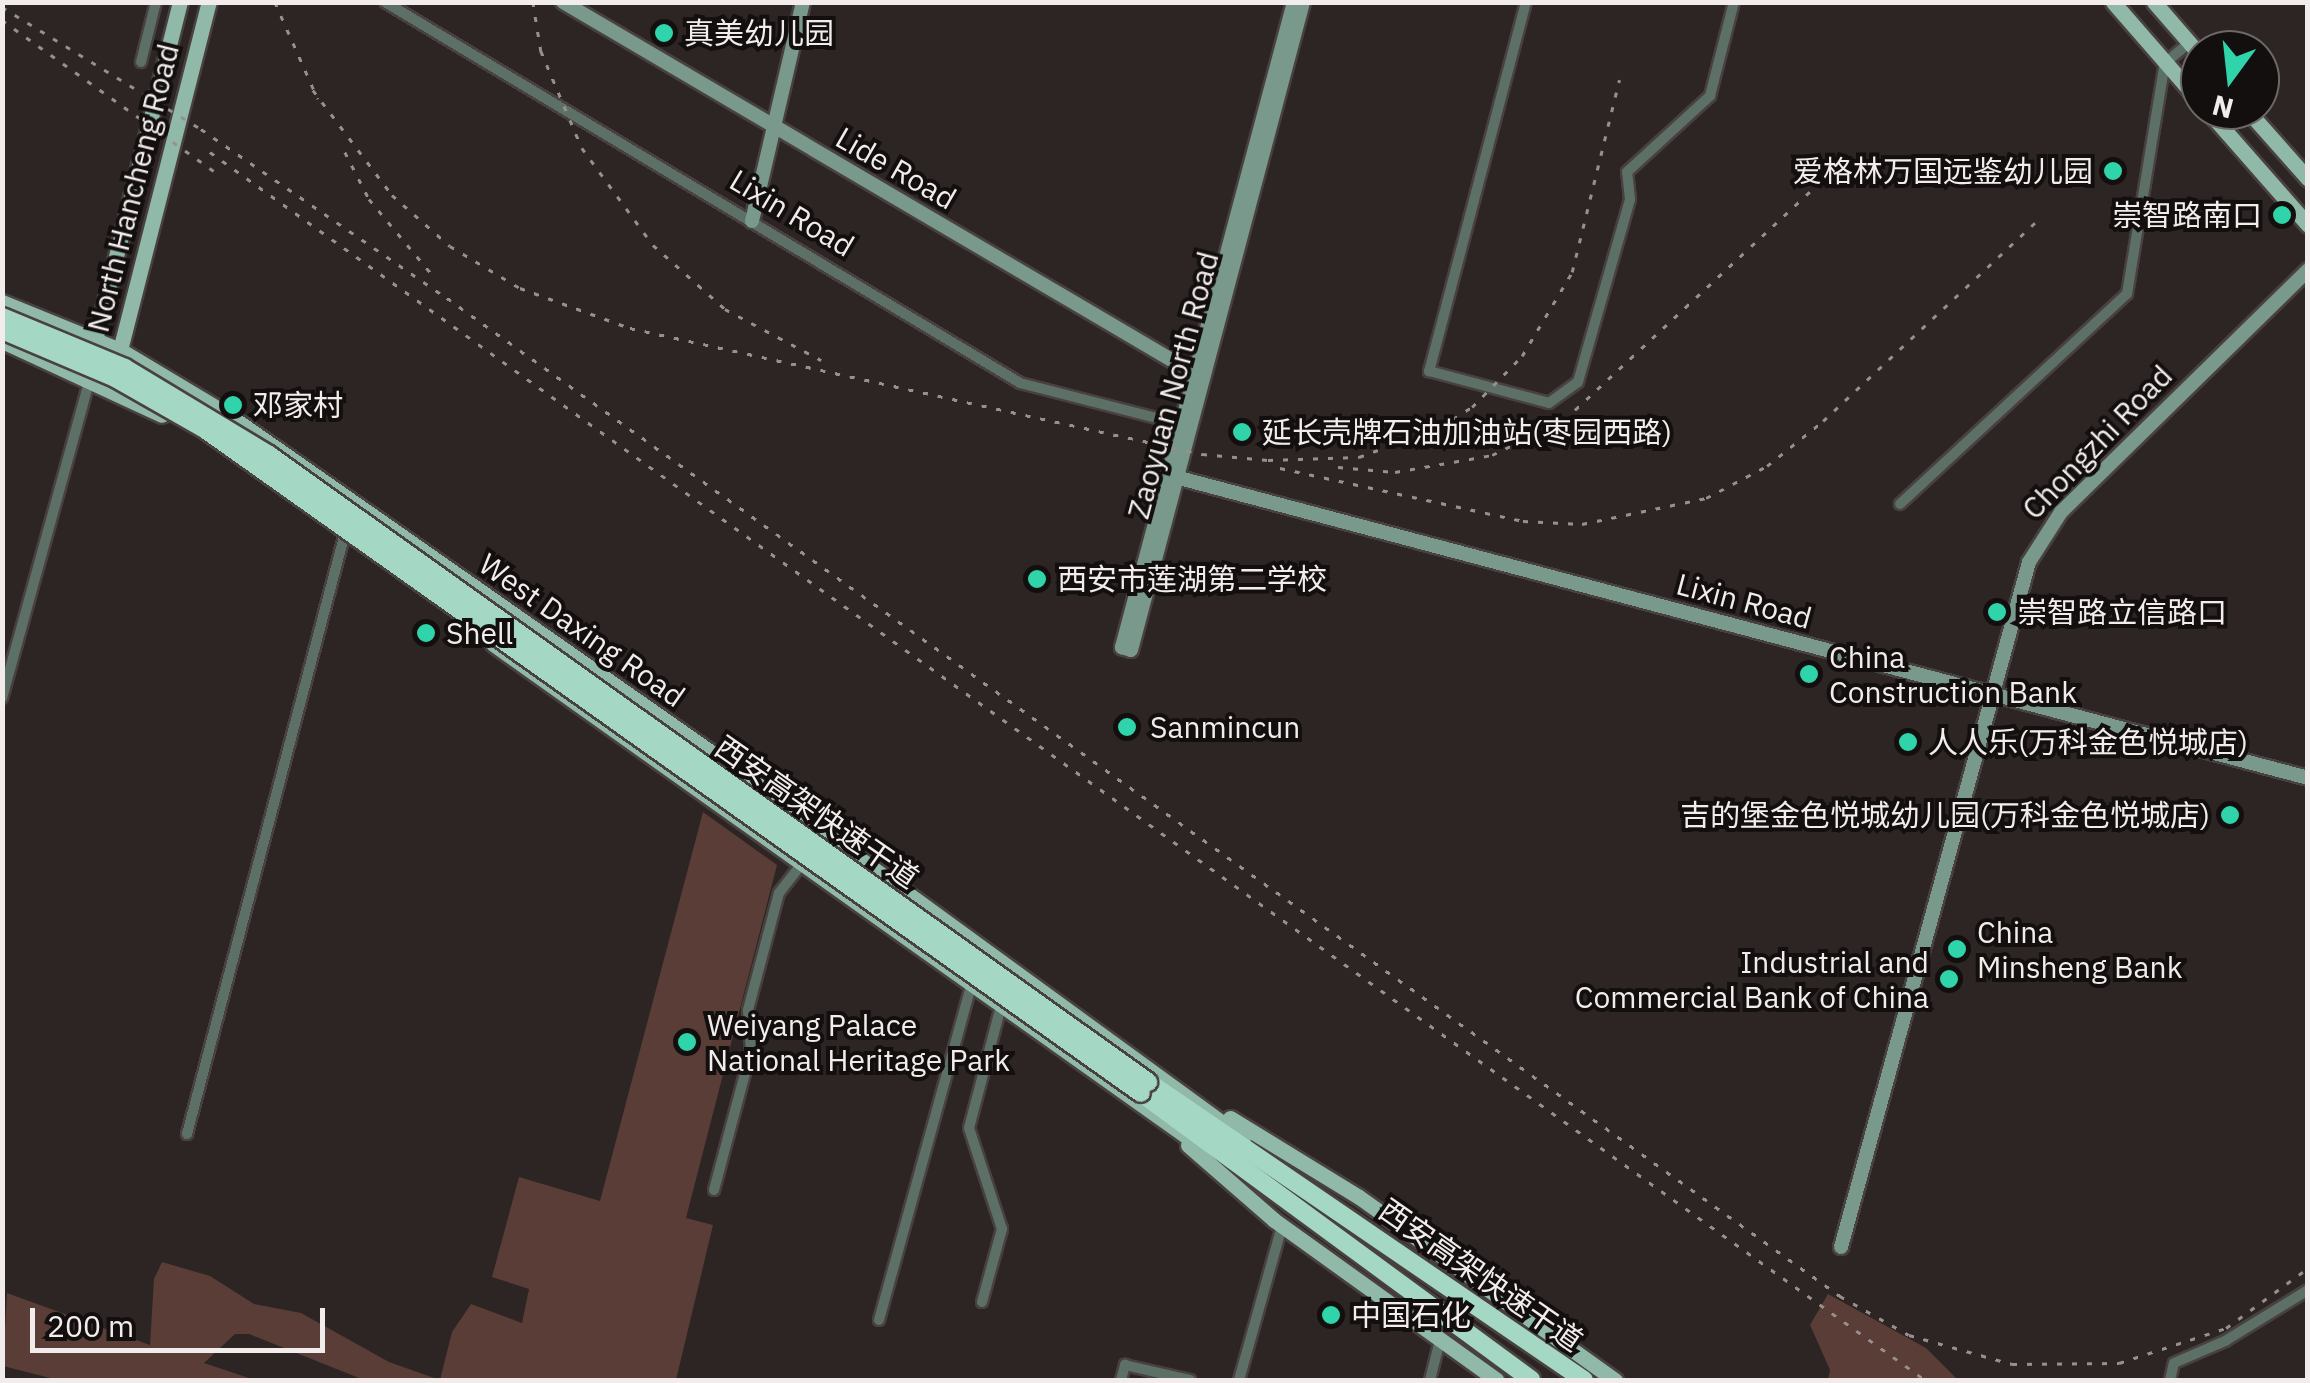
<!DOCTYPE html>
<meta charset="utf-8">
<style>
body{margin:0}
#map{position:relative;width:2310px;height:1383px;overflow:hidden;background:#2d2523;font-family:"IBM Plex Sans","Noto Sans SC",sans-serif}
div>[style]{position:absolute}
.green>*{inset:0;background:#593d36}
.roads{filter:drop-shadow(2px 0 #49413f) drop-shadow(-2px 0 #49413f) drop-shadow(0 2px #49413f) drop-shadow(0 -2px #49413f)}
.street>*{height:10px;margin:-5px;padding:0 5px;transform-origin:5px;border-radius:5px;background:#5c7068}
.secondary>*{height:14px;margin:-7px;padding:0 7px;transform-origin:7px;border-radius:7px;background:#79998d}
.primary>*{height:15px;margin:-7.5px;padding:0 7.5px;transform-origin:7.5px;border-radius:7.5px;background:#90b9aa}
.highway>*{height:18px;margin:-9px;padding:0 9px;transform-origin:9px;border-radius:9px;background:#a4d7c4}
.rail>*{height:2.5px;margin-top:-1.25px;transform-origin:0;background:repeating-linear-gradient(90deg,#97908f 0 5px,transparent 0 15px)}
.bridges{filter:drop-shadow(2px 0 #49413f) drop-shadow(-2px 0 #49413f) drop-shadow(0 2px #49413f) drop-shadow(0 -2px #49413f)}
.highway-bridge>*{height:18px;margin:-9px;padding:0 9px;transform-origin:9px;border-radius:9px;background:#a4d7c4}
.dots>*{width:28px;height:28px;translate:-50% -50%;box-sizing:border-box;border:5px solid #130f0e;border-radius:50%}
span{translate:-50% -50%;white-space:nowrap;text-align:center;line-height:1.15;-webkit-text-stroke:8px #130f0e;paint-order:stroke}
.poi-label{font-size:30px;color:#f2edec}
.left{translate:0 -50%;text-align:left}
.right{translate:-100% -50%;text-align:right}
.street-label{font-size:30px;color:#f2edec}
.frame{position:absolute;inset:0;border:5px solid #f2edec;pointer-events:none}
.north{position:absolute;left:2180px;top:30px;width:100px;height:100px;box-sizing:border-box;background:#130f0e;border:2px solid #6c6867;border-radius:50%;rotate:195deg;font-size:28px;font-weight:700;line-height:40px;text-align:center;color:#f2edec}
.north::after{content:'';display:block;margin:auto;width:35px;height:45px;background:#2fd4aa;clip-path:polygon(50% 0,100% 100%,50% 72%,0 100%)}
.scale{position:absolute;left:30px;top:1308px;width:295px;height:45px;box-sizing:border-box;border:5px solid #f2edec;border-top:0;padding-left:12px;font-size:30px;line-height:35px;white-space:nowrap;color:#f2edec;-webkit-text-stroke:8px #130f0e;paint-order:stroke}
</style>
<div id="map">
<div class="green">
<i style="clip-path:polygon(703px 812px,777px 865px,686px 1218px,713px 1225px,676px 1380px,364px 1380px,249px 1334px,235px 1334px,204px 1363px,255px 1380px,58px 1380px,3px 1366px,7px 1293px,150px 1345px,154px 1279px,162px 1262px,210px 1276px,254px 1304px,301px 1313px,389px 1362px,440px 1380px,452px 1332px,471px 1304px,522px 1323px,529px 1289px,492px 1277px,519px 1177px,600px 1201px)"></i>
<i style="clip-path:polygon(1828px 1294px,1926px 1348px,1958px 1380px,1828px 1380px,1830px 1370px,1810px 1325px)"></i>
</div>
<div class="roads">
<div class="street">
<i style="left:385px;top:2px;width:741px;rotate:30.96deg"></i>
<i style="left:1020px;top:383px;width:169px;rotate:14.4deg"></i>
<i style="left:1526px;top:2px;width:382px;rotate:104.7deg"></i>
<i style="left:1429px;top:371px;width:124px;rotate:14.9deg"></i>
<i style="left:1549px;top:403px;width:36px;rotate:-36deg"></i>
<i style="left:1578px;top:382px;width:190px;rotate:-74.1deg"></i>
<i style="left:1630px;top:199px;width:27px;rotate:-96deg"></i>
<i style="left:1627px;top:172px;width:113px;rotate:-42.5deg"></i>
<i style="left:1710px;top:96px;width:97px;rotate:-75.7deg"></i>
<i style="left:141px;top:62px;width:62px;rotate:-76deg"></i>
<i style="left:1900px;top:504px;width:309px;rotate:-42.8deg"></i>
<i style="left:2127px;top:294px;width:234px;rotate:-80.7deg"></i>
<i style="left:2165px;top:63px;width:31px;rotate:-40deg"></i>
<i style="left:2px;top:698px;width:331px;rotate:-74.6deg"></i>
<i style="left:187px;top:1134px;width:617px;rotate:-75.27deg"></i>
<i style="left:714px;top:1190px;width:144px;rotate:-75.1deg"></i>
<i style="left:751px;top:1051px;width:41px;rotate:-94.2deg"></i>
<i style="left:748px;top:1010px;width:121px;rotate:-75.2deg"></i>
<i style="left:779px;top:893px;width:36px;rotate:-52deg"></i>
<i style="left:982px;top:1302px;width:76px;rotate:-74.7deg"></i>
<i style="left:1002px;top:1229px;width:106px;rotate:-108.1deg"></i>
<i style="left:969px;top:1128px;width:126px;rotate:-75.3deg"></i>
<i style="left:879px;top:1320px;width:347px;rotate:-74.6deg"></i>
<i style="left:1121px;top:1380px;width:16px;rotate:-75deg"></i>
<i style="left:1125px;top:1365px;width:67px;rotate:13deg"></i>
<i style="left:1239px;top:1380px;width:160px;rotate:-74.4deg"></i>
<i style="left:1430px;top:1380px;width:41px;rotate:-76deg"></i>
<i style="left:2170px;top:1380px;width:17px;rotate:-77deg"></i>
<i style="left:2174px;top:1363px;width:56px;rotate:-23.3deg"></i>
<i style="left:2225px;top:1341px;width:97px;rotate:-31.6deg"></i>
</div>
<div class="secondary">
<i style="left:563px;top:2px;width:741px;rotate:30.47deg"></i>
<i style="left:1294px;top:2px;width:668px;rotate:104.93deg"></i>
<i style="left:1122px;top:647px;width:9px;rotate:18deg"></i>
<i style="left:1131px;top:650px;width:670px;rotate:-75.13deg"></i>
<i style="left:752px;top:221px;width:225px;rotate:-76.9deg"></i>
<i style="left:1168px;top:475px;width:1180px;rotate:14.88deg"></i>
<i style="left:1841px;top:1247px;width:710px;rotate:-74.65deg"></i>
<i style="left:2029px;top:562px;width:59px;rotate:-57.4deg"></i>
<i style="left:2061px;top:512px;width:346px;rotate:-44.4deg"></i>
</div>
<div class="primary">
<i style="left:2113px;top:2px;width:133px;rotate:49deg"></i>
<i style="left:2154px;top:2px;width:70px;rotate:49deg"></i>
<i style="left:2207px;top:110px;width:153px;rotate:48.7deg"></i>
<i style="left:2247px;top:110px;width:92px;rotate:48.5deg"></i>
<i style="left:2px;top:302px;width:127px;rotate:22.1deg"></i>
<i style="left:120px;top:350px;width:125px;rotate:30.9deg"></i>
<i style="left:227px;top:414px;width:669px;rotate:34.95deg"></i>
<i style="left:775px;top:797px;width:579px;rotate:36.08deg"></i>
<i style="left:2px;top:341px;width:176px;rotate:24.8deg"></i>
<i style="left:93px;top:348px;width:357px;rotate:-75.9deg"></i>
<i style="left:118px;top:358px;width:367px;rotate:-75.7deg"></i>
<i style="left:493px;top:644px;width:867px;rotate:35.38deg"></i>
<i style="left:1230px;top:1118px;width:151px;rotate:31.5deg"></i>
<i style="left:1359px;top:1197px;width:315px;rotate:35.6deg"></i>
<i style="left:1188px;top:1145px;width:114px;rotate:41.1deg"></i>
<i style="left:1274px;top:1220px;width:274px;rotate:35.7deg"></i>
</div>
<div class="highway">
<i style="left:1148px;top:1082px;width:528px;rotate:34.35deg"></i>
<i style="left:1141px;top:1093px;width:484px;rotate:36.3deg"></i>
</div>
</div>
<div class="rail">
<i style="left:275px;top:2px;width:106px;rotate:66.1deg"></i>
<i style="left:533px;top:2px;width:50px;rotate:80.7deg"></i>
<i style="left:541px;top:51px;width:105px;rotate:67.1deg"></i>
<i style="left:582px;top:148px;width:120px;rotate:53.8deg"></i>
<i style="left:653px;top:245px;width:96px;rotate:41.6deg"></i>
<i style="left:725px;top:309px;width:109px;rotate:28deg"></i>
<i style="left:2px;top:7px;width:233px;rotate:31.5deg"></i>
<i style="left:201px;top:129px;width:298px;rotate:34.5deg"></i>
<i style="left:447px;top:298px;width:1714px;rotate:35.62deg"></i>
<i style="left:1840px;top:1296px;width:79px;rotate:29.5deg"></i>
<i style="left:1909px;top:1335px;width:107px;rotate:15.7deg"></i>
<i style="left:2012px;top:1364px;width:107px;rotate:-0.5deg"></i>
<i style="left:2119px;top:1363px;width:113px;rotate:-18.1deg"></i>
<i style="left:2226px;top:1328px;width:102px;rotate:-36.2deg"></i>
<i style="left:2px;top:20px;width:265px;rotate:35.5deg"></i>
<i style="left:313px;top:90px;width:131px;rotate:53deg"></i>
<i style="left:392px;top:195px;width:77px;rotate:41.3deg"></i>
<i style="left:450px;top:246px;width:82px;rotate:31deg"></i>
<i style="left:520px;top:288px;width:117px;rotate:20deg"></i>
<i style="left:630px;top:328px;width:586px;rotate:12.42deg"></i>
<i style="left:1202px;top:454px;width:66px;rotate:5.2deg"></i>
<i style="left:1268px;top:460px;width:91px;rotate:-1.9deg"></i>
<i style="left:1359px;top:457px;width:86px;rotate:-20.3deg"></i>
<i style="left:1440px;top:427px;width:38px;rotate:-32deg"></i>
<i style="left:1472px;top:407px;width:71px;rotate:-45.6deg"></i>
<i style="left:1522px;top:356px;width:98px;rotate:-59.2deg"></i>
<i style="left:1572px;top:272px;width:198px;rotate:-76.2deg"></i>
<i style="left:210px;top:152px;width:2109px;rotate:35.6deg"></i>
<i style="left:345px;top:152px;width:53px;rotate:62.9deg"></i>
<i style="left:369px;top:199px;width:103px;rotate:50.1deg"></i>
<i style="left:1338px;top:467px;width:57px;rotate:5deg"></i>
<i style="left:1395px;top:472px;width:98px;rotate:-9.9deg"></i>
<i style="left:1492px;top:455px;width:80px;rotate:-25.9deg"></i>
<i style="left:1564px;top:420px;width:381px;rotate:-42.9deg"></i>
<i style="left:1280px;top:468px;width:249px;rotate:12.3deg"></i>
<i style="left:1523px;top:521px;width:59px;rotate:2.9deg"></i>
<i style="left:1582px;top:524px;width:127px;rotate:-11.8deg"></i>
<i style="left:1706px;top:498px;width:69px;rotate:-27.7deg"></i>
<i style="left:1767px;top:466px;width:72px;rotate:-38.8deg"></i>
<i style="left:1823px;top:421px;width:297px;rotate:-43.1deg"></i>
</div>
<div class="bridges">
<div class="highway-bridge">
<i style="left:2px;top:317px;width:133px;rotate:22.5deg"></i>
<i style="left:125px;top:368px;width:168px;rotate:31.1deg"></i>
<i style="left:269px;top:455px;width:1080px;rotate:35.5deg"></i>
<i style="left:2px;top:330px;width:123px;rotate:23deg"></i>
<i style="left:115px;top:378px;width:105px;rotate:29.7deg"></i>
<i style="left:206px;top:430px;width:1146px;rotate:35.34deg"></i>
</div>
</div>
<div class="dots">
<i style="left:664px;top:33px;background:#2fd4aa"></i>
<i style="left:2113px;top:171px;background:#2fd4aa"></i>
<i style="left:2282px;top:215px;background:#2fd4aa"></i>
<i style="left:233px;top:405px;background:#2fd4aa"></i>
<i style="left:1242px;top:432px;background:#2fd4aa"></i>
<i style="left:1037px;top:579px;background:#2fd4aa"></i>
<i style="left:1997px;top:612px;background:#2fd4aa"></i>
<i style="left:426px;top:633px;background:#2fd4aa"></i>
<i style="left:1809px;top:674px;background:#2fd4aa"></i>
<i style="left:1127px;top:727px;background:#2fd4aa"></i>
<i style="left:1908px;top:742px;background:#2fd4aa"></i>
<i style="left:2230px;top:815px;background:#2fd4aa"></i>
<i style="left:1957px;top:949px;background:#2fd4aa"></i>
<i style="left:1949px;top:979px;background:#2fd4aa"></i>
<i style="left:687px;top:1042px;background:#2fd4aa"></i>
<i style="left:1331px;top:1315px;background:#2fd4aa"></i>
</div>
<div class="poi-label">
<span class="left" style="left:684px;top:33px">真美幼儿园</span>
<span class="right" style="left:2093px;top:171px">爱格林万国远鉴幼儿园</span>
<span class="right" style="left:2262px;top:215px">崇智路南口</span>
<span class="left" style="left:253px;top:405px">邓家村</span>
<span class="left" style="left:1262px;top:432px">延长壳牌石油加油站(枣园西路)</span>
<span class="left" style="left:1057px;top:579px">西安市莲湖第二学校</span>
<span class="left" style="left:2017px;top:612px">崇智路立信路口</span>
<span class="left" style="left:446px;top:633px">Shell</span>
<span class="left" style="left:1829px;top:674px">China<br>Construction Bank</span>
<span class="left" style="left:1150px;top:727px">Sanmincun</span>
<span class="left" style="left:1928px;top:742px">人人乐(万科金色悦城店)</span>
<span class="right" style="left:2210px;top:815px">吉的堡金色悦城幼儿园(万科金色悦城店)</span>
<span class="left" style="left:1977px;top:949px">China<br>Minsheng Bank</span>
<span class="right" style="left:1929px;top:979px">Industrial and<br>Commercial Bank of China</span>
<span class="left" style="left:707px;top:1042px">Weiyang Palace<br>National Heritage Park</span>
<span class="left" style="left:1351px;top:1315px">中国石化</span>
</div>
<div class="street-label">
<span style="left:896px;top:168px;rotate:30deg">Lide Road</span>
<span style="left:133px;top:188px;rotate:-76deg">North Hancheng Road</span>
<span style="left:792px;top:213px;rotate:31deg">Lixin Road</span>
<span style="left:1173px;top:385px;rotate:-75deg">Zaoyuan North Road</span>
<span style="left:2097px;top:442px;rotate:-46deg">Chongzhi Road</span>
<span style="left:1744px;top:601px;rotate:15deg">Lixin Road</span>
<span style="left:582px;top:630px;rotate:35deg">West Daxing Road</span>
<span style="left:817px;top:812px;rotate:35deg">西安高架快速干道</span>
<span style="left:1481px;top:1275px;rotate:35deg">西安高架快速干道</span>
</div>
<div class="frame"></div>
<div class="north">N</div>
<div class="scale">200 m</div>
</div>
